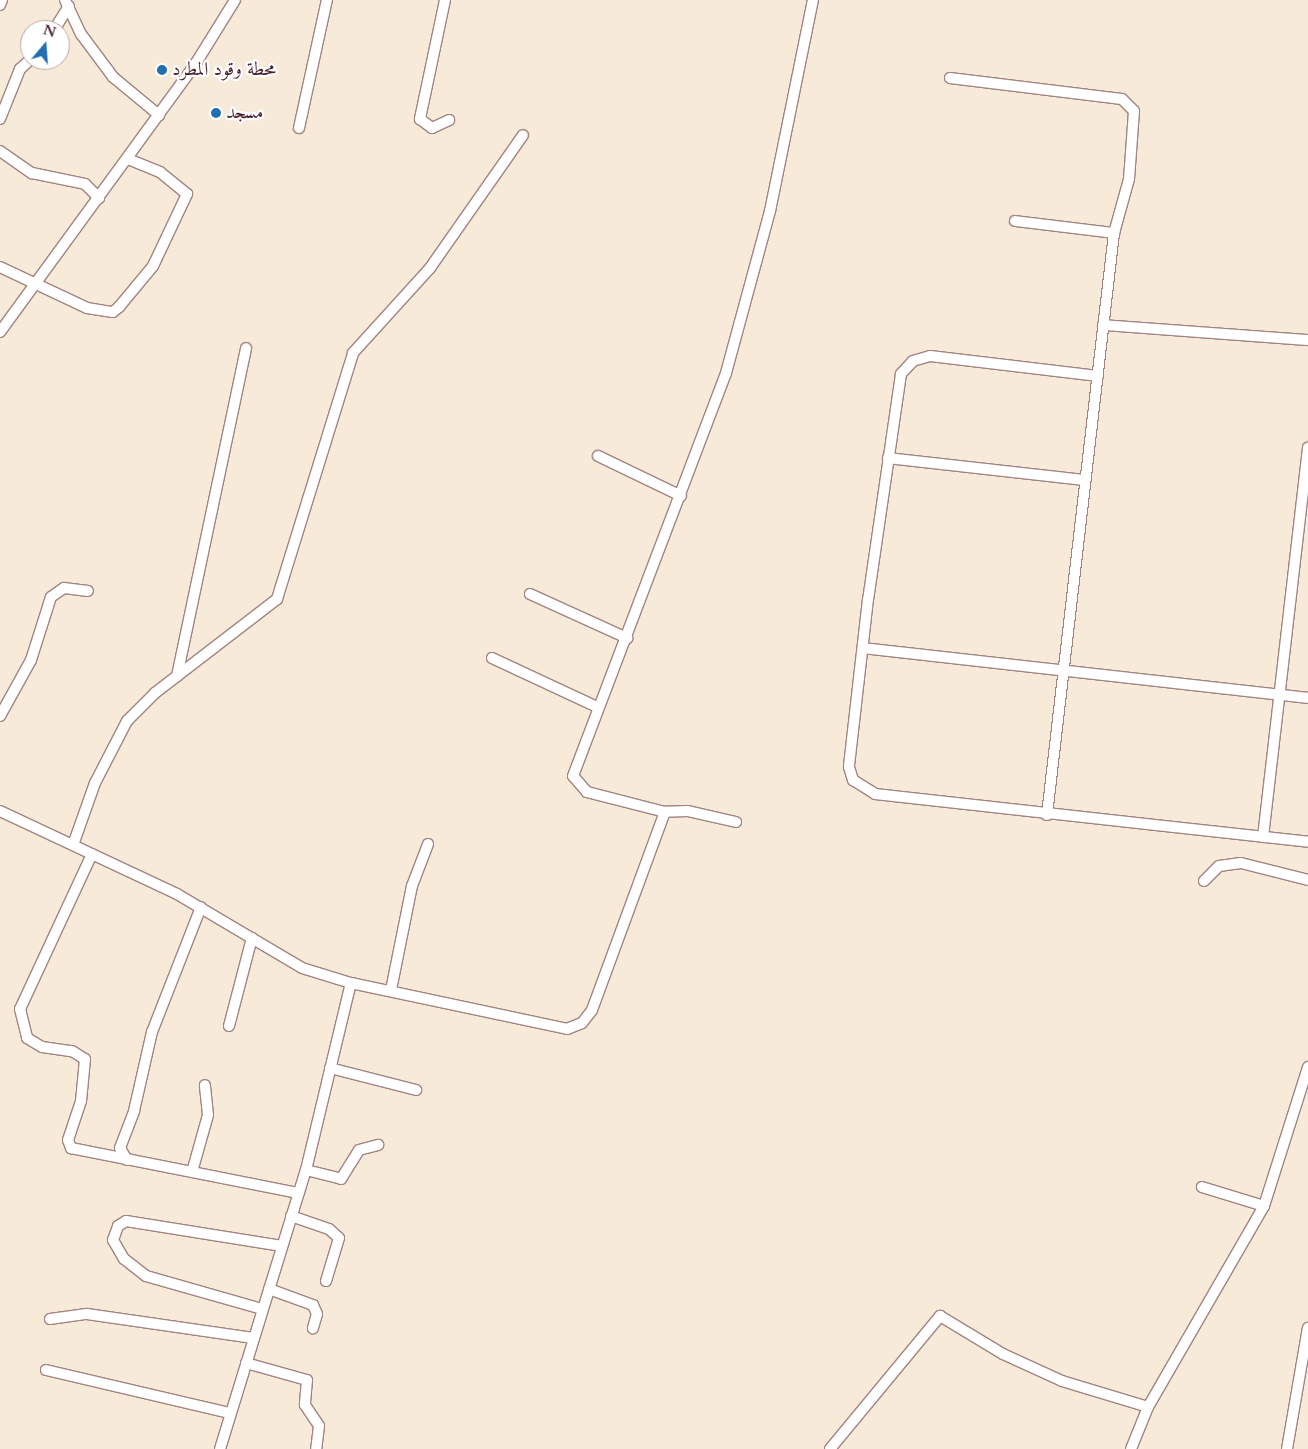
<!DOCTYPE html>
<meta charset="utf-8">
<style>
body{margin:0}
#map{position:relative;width:1308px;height:1449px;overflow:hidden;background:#f8ead8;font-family:Cardo,Amiri,serif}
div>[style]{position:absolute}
.roads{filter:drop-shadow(1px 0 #a18482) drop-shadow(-1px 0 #a18482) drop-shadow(0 1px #a18482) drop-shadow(0 -1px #a18482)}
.minor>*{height:10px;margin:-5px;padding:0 5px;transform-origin:5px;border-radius:5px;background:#fff}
.dots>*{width:14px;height:14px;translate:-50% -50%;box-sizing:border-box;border:2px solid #fff;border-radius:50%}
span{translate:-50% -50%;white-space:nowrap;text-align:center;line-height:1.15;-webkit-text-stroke:4.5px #fff;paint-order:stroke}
.poi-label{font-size:19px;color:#4a1f2b}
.left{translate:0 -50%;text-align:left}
.north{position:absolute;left:20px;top:20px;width:50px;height:50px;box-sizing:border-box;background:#fff;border:1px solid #b7a5aa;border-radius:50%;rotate:18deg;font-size:14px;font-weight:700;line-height:20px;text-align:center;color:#4a1f2b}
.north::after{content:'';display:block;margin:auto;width:18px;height:22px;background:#1f6fb2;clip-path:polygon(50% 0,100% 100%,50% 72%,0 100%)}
</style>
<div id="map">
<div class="roads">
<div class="minor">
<i style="left:65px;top:0;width:38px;rotate:65deg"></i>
<i style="left:81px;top:34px;width:54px;rotate:53.3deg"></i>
<i style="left:113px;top:77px;width:60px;rotate:39.6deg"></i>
<i style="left:445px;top:0;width:122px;rotate:101.9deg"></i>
<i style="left:420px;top:119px;width:15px;rotate:37deg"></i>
<i style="left:432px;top:128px;width:19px;rotate:-25deg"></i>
<i style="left:0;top:5px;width:5px;rotate:-68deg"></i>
<i style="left:54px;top:30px;width:28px;rotate:-58deg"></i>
<i style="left:950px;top:78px;width:173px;rotate:7deg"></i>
<i style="left:1122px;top:99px;width:17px;rotate:45deg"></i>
<i style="left:1134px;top:111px;width:68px;rotate:94.2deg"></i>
<i style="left:1129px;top:179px;width:56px;rotate:105.5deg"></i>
<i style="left:1114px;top:233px;width:586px;rotate:96.57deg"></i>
<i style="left:0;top:119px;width:54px;rotate:-68.2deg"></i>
<i style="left:20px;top:69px;width:13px;rotate:-42deg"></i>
<i style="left:299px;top:128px;width:131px;rotate:-77.7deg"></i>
<i style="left:0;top:151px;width:39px;rotate:35deg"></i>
<i style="left:32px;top:173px;width:54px;rotate:11.7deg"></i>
<i style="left:85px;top:184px;width:20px;rotate:45deg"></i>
<i style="left:1015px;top:221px;width:100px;rotate:6.9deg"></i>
<i style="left:0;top:267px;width:96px;rotate:25.2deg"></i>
<i style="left:87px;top:308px;width:26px;rotate:9deg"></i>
<i style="left:113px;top:312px;width:8px;rotate:-40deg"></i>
<i style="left:119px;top:307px;width:53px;rotate:-50.3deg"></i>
<i style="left:153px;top:266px;width:80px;rotate:-64.7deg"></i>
<i style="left:187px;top:194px;width:35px;rotate:-141deg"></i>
<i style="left:160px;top:172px;width:35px;rotate:-158deg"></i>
<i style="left:1103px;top:325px;width:206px;rotate:4.2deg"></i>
<i style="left:0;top:332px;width:333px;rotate:-53.9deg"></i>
<i style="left:196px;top:63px;width:74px;rotate:-58.2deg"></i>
<i style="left:1098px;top:376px;width:169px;rotate:-173.2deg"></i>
<i style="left:930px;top:356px;width:18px;rotate:164deg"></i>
<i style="left:913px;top:361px;width:18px;rotate:133deg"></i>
<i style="left:901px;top:374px;width:227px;rotate:98.3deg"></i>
<i style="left:868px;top:599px;width:169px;rotate:96.5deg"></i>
<i style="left:849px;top:767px;width:14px;rotate:73deg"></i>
<i style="left:853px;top:780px;width:26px;rotate:32deg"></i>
<i style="left:875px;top:794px;width:436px;rotate:6.3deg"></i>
<i style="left:598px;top:456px;width:92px;rotate:25.7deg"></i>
<i style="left:888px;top:458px;width:197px;rotate:6.4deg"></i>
<i style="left:530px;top:594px;width:107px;rotate:24.4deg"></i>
<i style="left:863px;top:648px;width:448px;rotate:6.4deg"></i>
<i style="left:492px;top:658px;width:116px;rotate:25deg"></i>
<i style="left:177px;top:676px;width:335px;rotate:-78.1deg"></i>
<i style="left:0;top:716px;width:64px;rotate:-61deg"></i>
<i style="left:31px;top:660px;width:66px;rotate:-72.4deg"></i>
<i style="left:51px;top:597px;width:16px;rotate:-35deg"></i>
<i style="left:64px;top:588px;width:24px;rotate:7deg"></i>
<i style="left:0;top:811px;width:195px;rotate:25.1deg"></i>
<i style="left:177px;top:894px;width:145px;rotate:30.6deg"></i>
<i style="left:302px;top:968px;width:51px;rotate:17deg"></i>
<i style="left:351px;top:983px;width:221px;rotate:12deg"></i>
<i style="left:567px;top:1029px;width:16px;rotate:-22deg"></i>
<i style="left:582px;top:1023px;width:16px;rotate:-52deg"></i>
<i style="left:592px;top:1010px;width:211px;rotate:-69.8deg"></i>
<i style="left:736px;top:822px;width:49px;rotate:-167.1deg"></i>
<i style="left:688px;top:811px;width:23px;rotate:178deg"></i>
<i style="left:665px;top:812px;width:81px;rotate:-165.6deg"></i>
<i style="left:587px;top:792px;width:21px;rotate:-131deg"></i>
<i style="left:573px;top:776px;width:431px;rotate:-69.2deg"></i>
<i style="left:726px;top:373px;width:168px;rotate:-74.8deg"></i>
<i style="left:770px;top:211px;width:215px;rotate:-78.5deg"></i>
<i style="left:1263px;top:837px;width:392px;rotate:-83.4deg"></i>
<i style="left:73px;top:845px;width:66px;rotate:-70.5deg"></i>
<i style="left:95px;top:783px;width:70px;rotate:-62.7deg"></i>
<i style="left:127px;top:721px;width:40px;rotate:-45deg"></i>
<i style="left:155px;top:693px;width:154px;rotate:-37.6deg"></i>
<i style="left:277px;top:599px;width:257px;rotate:-72.8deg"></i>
<i style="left:353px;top:353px;width:115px;rotate:-47.8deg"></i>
<i style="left:430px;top:268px;width:162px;rotate:-55deg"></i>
<i style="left:92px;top:854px;width:171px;rotate:114.9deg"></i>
<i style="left:20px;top:1009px;width:30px;rotate:76deg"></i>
<i style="left:27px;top:1038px;width:17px;rotate:31deg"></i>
<i style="left:42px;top:1047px;width:30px;rotate:8deg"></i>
<i style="left:72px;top:1051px;width:15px;rotate:32deg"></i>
<i style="left:85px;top:1059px;width:42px;rotate:95.4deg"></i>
<i style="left:81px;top:1101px;width:41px;rotate:108.4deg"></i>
<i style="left:68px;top:1140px;width:9px;rotate:69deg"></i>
<i style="left:71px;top:1148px;width:232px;rotate:11.2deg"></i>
<i style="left:1204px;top:881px;width:21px;rotate:-45deg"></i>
<i style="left:1219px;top:866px;width:22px;rotate:-8deg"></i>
<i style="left:1241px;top:863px;width:69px;rotate:14.2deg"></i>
<i style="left:391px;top:990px;width:106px;rotate:-78.6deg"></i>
<i style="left:412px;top:886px;width:45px;rotate:-69.1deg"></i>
<i style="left:229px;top:1026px;width:91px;rotate:-75.4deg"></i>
<i style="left:330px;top:1068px;width:89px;rotate:14.3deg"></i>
<i style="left:127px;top:1160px;width:14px;rotate:-120deg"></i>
<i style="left:120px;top:1148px;width:40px;rotate:-69deg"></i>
<i style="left:134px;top:1111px;width:81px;rotate:-77.2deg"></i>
<i style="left:152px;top:1032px;width:134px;rotate:-68.6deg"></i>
<i style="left:306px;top:1170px;width:36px;rotate:14deg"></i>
<i style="left:341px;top:1179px;width:34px;rotate:-58deg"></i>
<i style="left:359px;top:1150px;width:20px;rotate:-15deg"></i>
<i style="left:192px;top:1172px;width:59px;rotate:-74.3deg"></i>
<i style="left:208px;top:1115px;width:30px;rotate:-96deg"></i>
<i style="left:1264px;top:1206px;width:146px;rotate:-72.4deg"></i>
<i style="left:291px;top:1216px;width:40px;rotate:18.9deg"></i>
<i style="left:329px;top:1229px;width:13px;rotate:42deg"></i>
<i style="left:339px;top:1238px;width:45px;rotate:106.8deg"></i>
<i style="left:269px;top:1289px;width:47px;rotate:20deg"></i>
<i style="left:313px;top:1305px;width:10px;rotate:66deg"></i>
<i style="left:317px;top:1314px;width:15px;rotate:106deg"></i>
<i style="left:262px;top:1309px;width:121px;rotate:-164.1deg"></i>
<i style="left:146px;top:1276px;width:28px;rotate:-142deg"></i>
<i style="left:124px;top:1259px;width:22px;rotate:-120deg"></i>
<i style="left:113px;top:1240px;width:15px;rotate:-70deg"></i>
<i style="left:118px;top:1226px;width:9px;rotate:-32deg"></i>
<i style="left:126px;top:1221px;width:158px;rotate:9.1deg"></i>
<i style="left:50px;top:1319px;width:37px;rotate:-8deg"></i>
<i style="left:87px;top:1314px;width:168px;rotate:8.2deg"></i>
<i style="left:246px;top:1363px;width:63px;rotate:15.6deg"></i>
<i style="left:307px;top:1380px;width:25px;rotate:95deg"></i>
<i style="left:305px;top:1405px;width:25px;rotate:56deg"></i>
<i style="left:319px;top:1426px;width:23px;rotate:97deg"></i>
<i style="left:46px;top:1370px;width:189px;rotate:13.2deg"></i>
<i style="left:220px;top:1449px;width:292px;rotate:-72.9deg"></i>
<i style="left:306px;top:1170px;width:192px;rotate:-76.5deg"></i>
<i style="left:830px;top:1449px;width:173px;rotate:-50.4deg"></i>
<i style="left:940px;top:1316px;width:74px;rotate:31.1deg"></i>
<i style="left:1003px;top:1354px;width:65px;rotate:24.6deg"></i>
<i style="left:1062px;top:1381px;width:90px;rotate:16.8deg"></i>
<i style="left:1131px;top:1449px;width:45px;rotate:-68deg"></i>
<i style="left:1148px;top:1407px;width:232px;rotate:-60deg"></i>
<i style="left:1264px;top:1206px;width:65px;rotate:-163deg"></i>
<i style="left:1287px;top:1449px;width:123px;rotate:-80.2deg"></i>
</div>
</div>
<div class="dots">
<i style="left:162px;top:70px;background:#1f6fb2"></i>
<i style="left:216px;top:113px;background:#1f6fb2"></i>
</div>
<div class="poi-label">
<span class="left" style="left:172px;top:70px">محطة وقود المطرد</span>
<span class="left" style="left:226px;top:113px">مسجد</span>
</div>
<div class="north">N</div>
</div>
